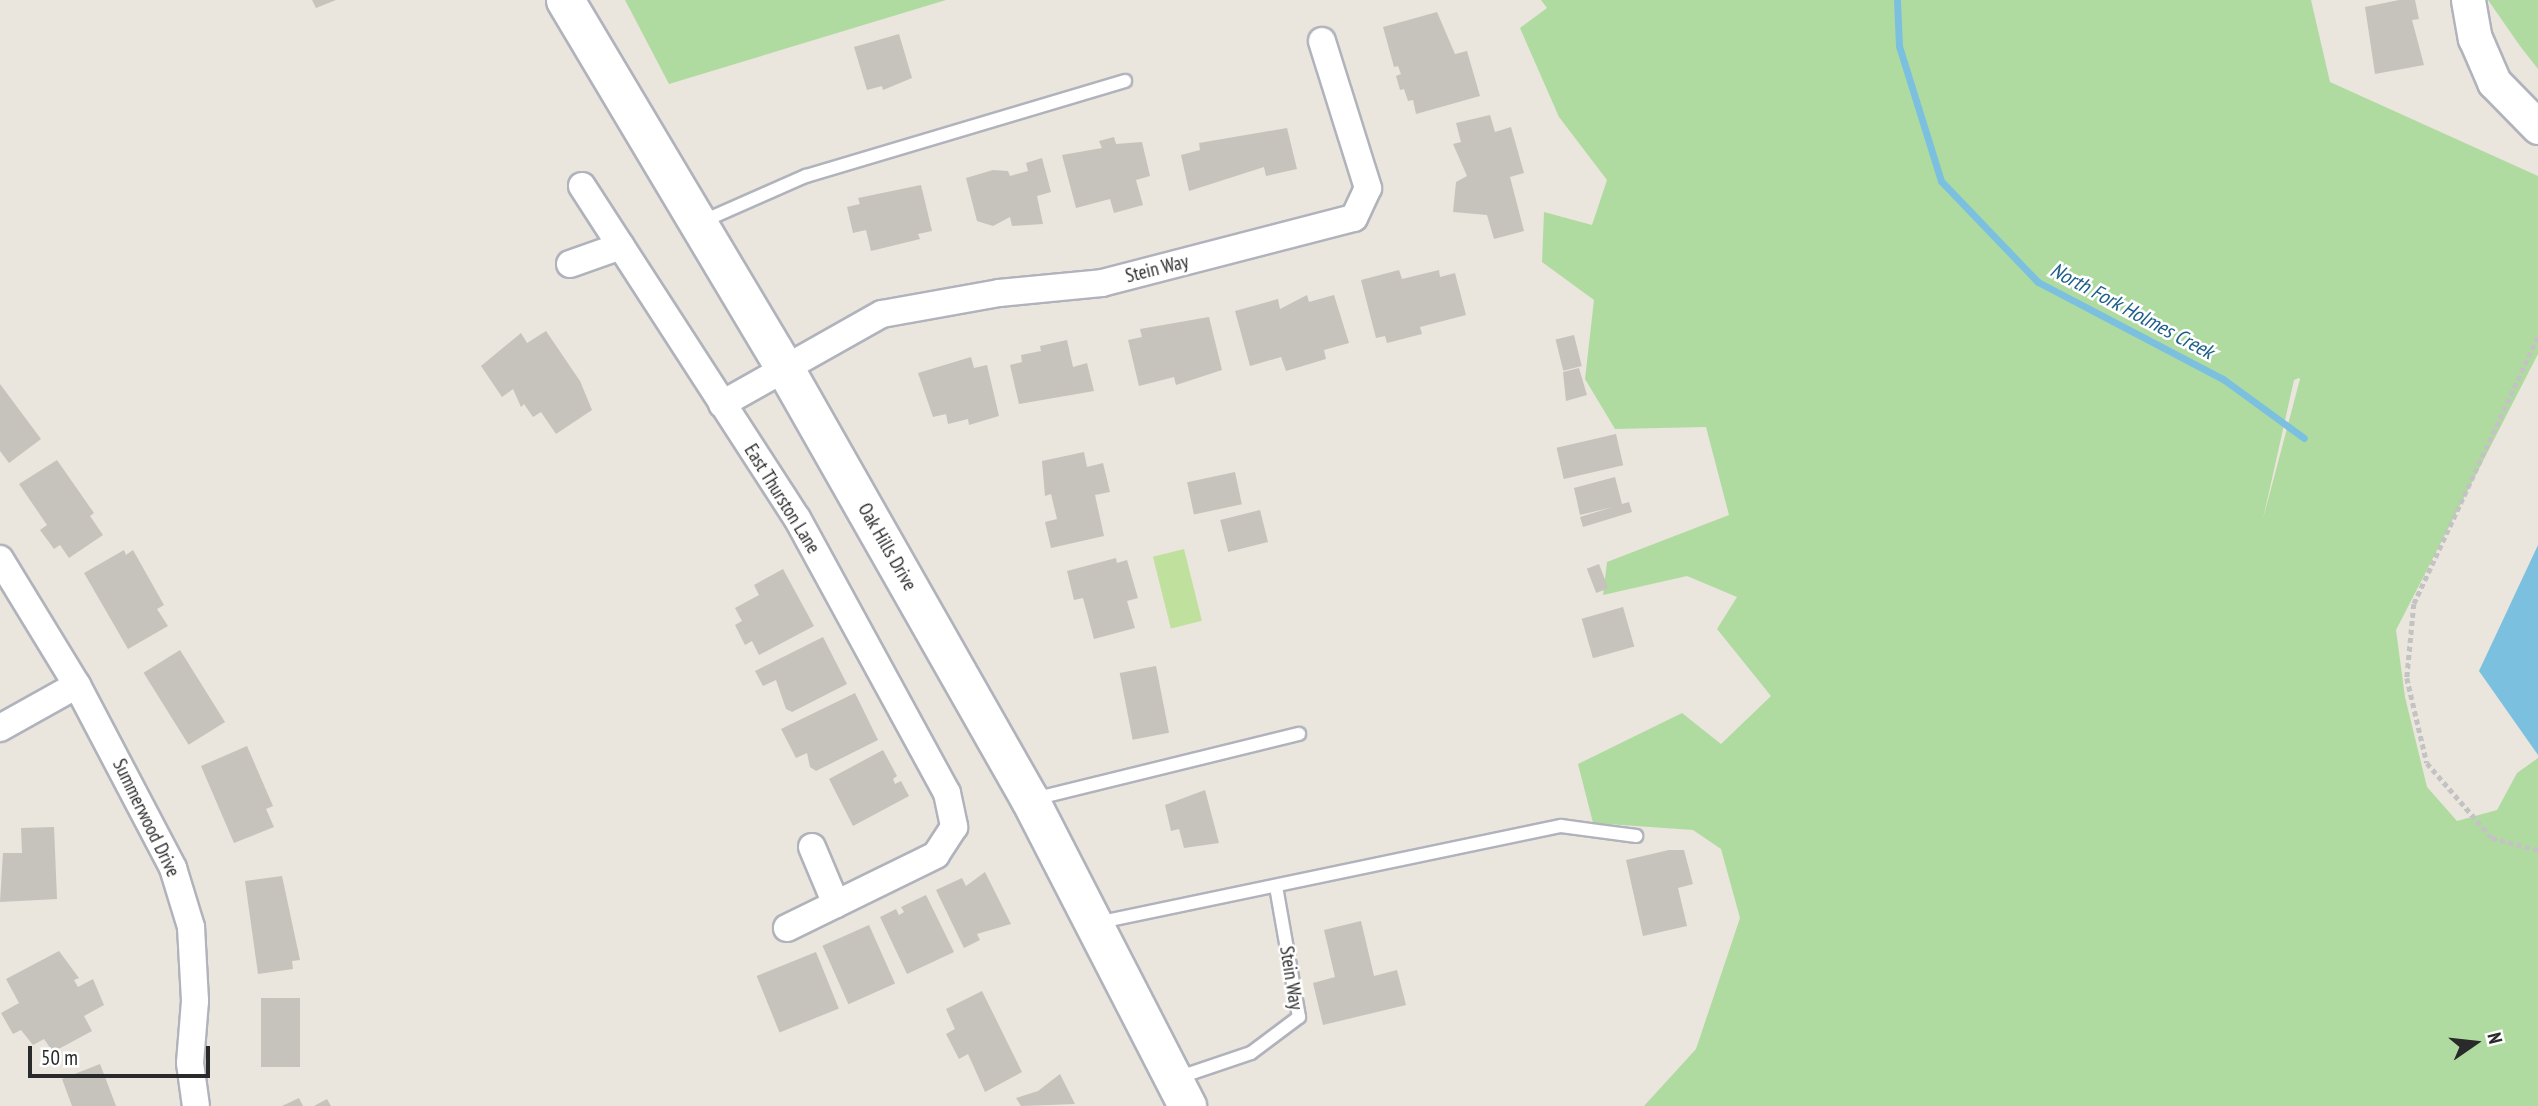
<!DOCTYPE html>
<style>
body{margin:0}
#map{position:relative;width:2538px;height:1106px;overflow:hidden;background:#eae5dd;font-family:"PT Sans Narrow",sans-serif}
div>[style]{position:absolute}
.green>*{inset:0;background:#b0dba0}
.pitch>*{inset:0;background:#c0e19d;transform-origin:0 0}
.water>*{inset:0;background:#7cc0e0}
.stream>*{height:7px;margin:-3.5px;padding:0 3.5px;transform-origin:3.5px;border-radius:3.5px;background:#7cc0e0}
.building>*{inset:0;background:#c6c3bc;transform-origin:0 0}
.path>*{height:4.5px;margin-top:-2.25px;transform-origin:0;background:repeating-linear-gradient(90deg,#c3c3c3 0 5px,transparent 0 8.5px)}
.roads{filter:drop-shadow(2px 0 #b1b3bc) drop-shadow(-2px 0 #b1b3bc) drop-shadow(0 2px #b1b3bc) drop-shadow(0 -2px #b1b3bc)}
.service>*{height:12px;margin:-6px;padding:0 6px;transform-origin:6px;border-radius:6px;background:#fff}
.minor>*{height:26px;margin:-13px;padding:0 13px;transform-origin:13px;border-radius:13px;background:#fff}
.tertiary>*{height:33px;margin:-16.5px;padding:0 16.5px;transform-origin:16.5px;border-radius:16.5px;background:#fff}
.secondary>*{height:37px;margin:-18.5px;padding:0 18.5px;transform-origin:18.5px;border-radius:18.5px;background:#fff}
span{translate:-50% -50%;white-space:nowrap;text-align:center;line-height:1.15;-webkit-text-stroke:5px #fff;paint-order:stroke}
.street-label{font-size:19px;color:#2a2a2a}
.water-label{font-size:21px;color:#1d5e8b;font-style:italic}
.north{position:absolute;left:2440px;top:1008px;width:70px;height:70px;-webkit-text-stroke:5px #fff;paint-order:stroke;rotate:76deg;font-size:19px;font-weight:700;line-height:28px;text-align:center;color:#2a2a2a}
.north::after{content:'';display:block;margin:auto;width:24px;height:32px;background:#2a2a2a;clip-path:polygon(50% 0,100% 100%,50% 72%,0 100%)}
.scale{position:absolute;left:28px;top:1046px;width:182px;height:32px;box-sizing:border-box;border:4px solid #2a2a2a;border-top:0;padding-left:9px;font-size:21px;line-height:24px;white-space:nowrap;color:#2a2a2a;-webkit-text-stroke:5px #fff;paint-order:stroke}
</style>
<div id="map">
<div class="green">
<i style="clip-path:polygon(625px 0,946px 0,669px 84px)"></i>
<i style="clip-path:polygon(evenodd,1541px 0,2311px 0,2330px 82px,2538px 176px,2538px 354px,2396px 630px,2405px 697px,2427px 787px,2457px 821px,2497px 810px,2517px 773px,2538px 758px,2538px 1106px,1644px 1106px,1696px 1049px,1740px 918px,1721px 849px,1693px 830px,1593px 823px,1578px 764px,1682px 713px,1721px 744px,1771px 696px,1717px 629px,1737px 597px,1687px 576px,1603px 595px,1607px 562px,1729px 515px,1706px 427px,1615px 429px,1585px 379px,1594px 300px,1542px 262px,1544px 212px,1592px 225px,1607px 180px,1559px 117px,1520px 28px,1547px 8px,1541px 0,2299px 378px,2300px 379px,2263px 519px,2294px 380px,2299px 378px)"></i>
<i style="clip-path:polygon(2488px 0,2538px 0,2538px 69px,2520px 46px)"></i>
</div>
<div class="pitch">
<i style="left:1184px;top:549px;width:74px;height:32px;rotate:76deg"></i>
</div>
<div class="water">
<i style="clip-path:polygon(2538px 545px,2538px 755px,2479px 671px)"></i>
</div>
<div class="stream">
<i style="left:1897px;top:0;width:46px;rotate:87.5deg"></i>
<i style="left:1899px;top:46px;width:141px;rotate:72.7deg"></i>
<i style="left:1941px;top:181px;width:140px;rotate:46.2deg"></i>
<i style="left:2038px;top:282px;width:209px;rotate:27.7deg"></i>
<i style="left:2223px;top:379px;width:100px;rotate:36.1deg"></i>
</div>
<div class="building">
<i style="clip-path:polygon(312px 0,336px 0,316px 8px)"></i>
<i style="clip-path:polygon(2399px 0,2415px 0,2419px 19px,2412px 20px,2424px 65px,2375px 74px,2365px 7px)"></i>
<i style="clip-path:polygon(1437px 12px,1455px 54px,1467px 51px,1480px 96px,1416px 114px,1413px 100px,1408px 101px,1404px 89px,1400px 90px,1396px 76px,1401px 74px,1398px 66px,1394px 67px,1383px 27px)"></i>
<i style="clip-path:polygon(899px 34px,912px 78px,883px 90px,882px 86px,867px 90px,854px 47px)"></i>
<i style="clip-path:polygon(1490px 115px,1495px 132px,1511px 127px,1524px 173px,1510px 177px,1524px 231px,1494px 239px,1487px 215px,1453px 212px,1456px 182px,1467px 176px,1453px 144px,1461px 142px,1456px 123px)"></i>
<i style="clip-path:polygon(1287px 128px,1297px 169px,1266px 176px,1264px 167px,1189px 191px,1181px 155px,1200px 150px,1199px 143px)"></i>
<i style="clip-path:polygon(1114px 137px,1116px 144px,1142px 142px,1150px 176px,1136px 180px,1143px 205px,1114px 213px,1110px 199px,1076px 208px,1062px 155px,1102px 148px,1099px 141px)"></i>
<i style="clip-path:polygon(1042px 158px,1051px 192px,1037px 196px,1043px 224px,1012px 226px,1010px 217px,993px 226px,977px 221px,966px 178px,993px 170px,1008px 171px,1010px 176px,1028px 171px,1026px 163px)"></i>
<i style="clip-path:polygon(921px 185px,932px 231px,918px 234px,920px 239px,871px 251px,866px 230px,853px 233px,847px 207px,860px 204px,858px 198px)"></i>
<i style="clip-path:polygon(1399px 270px,1402px 279px,1439px 270px,1440px 277px,1455px 273px,1466px 315px,1420px 327px,1422px 334px,1387px 343px,1385px 336px,1376px 338px,1361px 280px)"></i>
<i style="clip-path:polygon(1307px 295px,1309px 302px,1334px 295px,1349px 343px,1324px 350px,1326px 359px,1286px 371px,1281px 357px,1250px 366px,1235px 311px,1278px 299px,1280px 309px)"></i>
<i style="clip-path:polygon(1209px 317px,1222px 370px,1176px 385px,1174px 377px,1139px 386px,1128px 340px,1142px 337px,1140px 329px)"></i>
<i style="clip-path:polygon(546px 331px,580px 381px,592px 410px,556px 434px,541px 412px,533px 417px,524px 404px,521px 407px,513px 389px,502px 397px,481px 366px,521px 333px,527px 343px)"></i>
<i style="left:1574px;top:335px;width:32px;height:19px;rotate:76deg"></i>
<i style="clip-path:polygon(1067px 340px,1073px 367px,1087px 363px,1094px 391px,1019px 404px,1010px 365px,1022px 362px,1021px 355px,1041px 351px,1040px 346px)"></i>
<i style="clip-path:polygon(971px 357px,974px 368px,987px 365px,999px 416px,969px 425px,968px 419px,948px 424px,946px 414px,933px 417px,918px 373px)"></i>
<i style="clip-path:polygon(1579px 368px,1587px 395px,1566px 401px,1563px 372px)"></i>
<i style="clip-path:polygon(0 384px,41px 439px,9px 463px,0 451px)"></i>
<i style="left:1616px;top:434px;width:32px;height:61px;rotate:77deg"></i>
<i style="clip-path:polygon(1084px 452px,1087px 467px,1103px 463px,1110px 492px,1095px 495px,1104px 536px,1051px 548px,1045px 522px,1057px 519px,1051px 494px,1045px 496px,1042px 461px)"></i>
<i style="clip-path:polygon(57px 460px,94px 513px,90px 516px,103px 535px,69px 558px,60px 545px,54px 549px,40px 530px,47px 525px,19px 484px)"></i>
<i style="left:1235px;top:472px;width:33px;height:49px;rotate:78deg"></i>
<i style="clip-path:polygon(1615px 477px,1622px 504px,1629px 502px,1632px 512px,1583px 527px,1580px 517px,1613px 507px,1580px 515px,1574px 488px)"></i>
<i style="left:1260px;top:510px;width:33px;height:41px;rotate:76deg"></i>
<i style="clip-path:polygon(124px 550px,126px 555px,133px 550px,164px 605px,157px 609px,168px 626px,128px 649px,84px 573px)"></i>
<i style="clip-path:polygon(1116px 558px,1117px 563px,1127px 560px,1138px 598px,1127px 601px,1135px 628px,1094px 639px,1083px 598px,1074px 600px,1067px 571px)"></i>
<i style="left:1599px;top:564px;width:26px;height:13px;rotate:69deg"></i>
<i style="clip-path:polygon(783px 569px,814px 626px,759px 655px,752px 641px,745px 645px,735px 625px,742px 621px,735px 608px,759px 595px,754px 585px)"></i>
<i style="left:1623px;top:607px;width:41px;height:43px;rotate:74deg"></i>
<i style="clip-path:polygon(823px 637px,847px 684px,792px 712px,786px 709px,776px 680px,763px 686px,755px 671px)"></i>
<i style="left:180px;top:650px;width:85px;height:43px;rotate:58deg"></i>
<i style="left:1156px;top:666px;width:68px;height:37px;rotate:79deg"></i>
<i style="clip-path:polygon(855px 693px,878px 740px,816px 771px,810px 767px,807px 753px,796px 758px,781px 729px)"></i>
<i style="clip-path:polygon(247px 746px,273px 806px,266px 809px,274px 827px,234px 843px,201px 766px)"></i>
<i style="clip-path:polygon(883px 750px,897px 776px,893px 779px,895px 784px,901px 781px,909px 796px,853px 826px,829px 779px)"></i>
<i style="clip-path:polygon(1205px 790px,1219px 843px,1184px 848px,1179px 829px,1171px 831px,1165px 805px)"></i>
<i style="clip-path:polygon(54px 827px,57px 899px,0 902px,3px 853px,22px 853px,21px 828px)"></i>
<i style="clip-path:polygon(1669px 850px,1684px 850px,1693px 884px,1678px 888px,1687px 926px,1643px 936px,1626px 860px)"></i>
<i style="clip-path:polygon(985px 872px,1011px 924px,977px 934px,980px 940px,964px 948px,936px 890px,962px 878px,966px 886px)"></i>
<i style="clip-path:polygon(282px 876px,300px 960px,292px 961px,293px 969px,258px 974px,245px 881px)"></i>
<i style="clip-path:polygon(926px 895px,954px 952px,907px 974px,880px 917px,896px 909px,899px 915px,904px 912px,901px 907px)"></i>
<i style="clip-path:polygon(1361px 921px,1374px 976px,1397px 970px,1406px 1005px,1323px 1025px,1313px 983px,1335px 977px,1324px 930px)"></i>
<i style="left:869px;top:925px;width:64px;height:51px;rotate:66deg"></i>
<i style="clip-path:polygon(59px 951px,79px 978px,74px 980px,78px 987px,93px 979px,104px 1005px,84px 1016px,92px 1031px,53px 1052px,44px 1039px,33px 1045px,21px 1030px,13px 1034px,1px 1013px,19px 1003px,6px 979px)"></i>
<i style="left:816px;top:952px;width:61px;height:64px;rotate:68deg"></i>
<i style="clip-path:polygon(982px 991px,1022px 1072px,985px 1092px,968px 1054px,959px 1059px,946px 1034px,955px 1029px,946px 1009px)"></i>
<i style="left:261px;top:998px;width:39px;height:69px"></i>
<i style="clip-path:polygon(100px 1064px,116px 1106px,72px 1106px,62px 1079px)"></i>
<i style="clip-path:polygon(1060px 1074px,1075px 1104px,1021px 1106px,1016px 1098px,1038px 1091px)"></i>
<i style="clip-path:polygon(299px 1098px,303px 1106px,282px 1106px)"></i>
<i style="clip-path:polygon(327px 1099px,331px 1106px,314px 1106px)"></i>
</div>
<div class="path">
<i style="left:2538px;top:337px;width:294px;rotate:114.9deg"></i>
<i style="left:2414px;top:604px;width:74px;rotate:95.4deg"></i>
<i style="left:2407px;top:678px;width:87px;rotate:76.8deg"></i>
<i style="left:2427px;top:763px;width:99px;rotate:49.1deg"></i>
<i style="left:2492px;top:838px;width:48px;rotate:14.6deg"></i>
</div>
<div class="roads">
<div class="service">
<i style="left:701px;top:222px;width:115px;rotate:-23.7deg"></i>
<i style="left:806px;top:176px;width:333px;rotate:-16.6deg"></i>
<i style="left:1034px;top:799px;width:273px;rotate:-13.8deg"></i>
<i style="left:1096px;top:923px;width:475px;rotate:-11.8deg"></i>
<i style="left:1561px;top:826px;width:76px;rotate:7.6deg"></i>
<i style="left:1177px;top:1078px;width:78px;rotate:-18.7deg"></i>
<i style="left:1251px;top:1053px;width:60px;rotate:-36.9deg"></i>
<i style="left:1299px;top:1017px;width:133px;rotate:-100deg"></i>
</div>
<div class="minor">
<i style="left:582px;top:186px;width:396px;rotate:57.1deg"></i>
<i style="left:797px;top:518px;width:313px;rotate:61.4deg"></i>
<i style="left:947px;top:793px;width:35px;rotate:78deg"></i>
<i style="left:954px;top:827px;width:33px;rotate:123deg"></i>
<i style="left:936px;top:855px;width:166px;rotate:153.9deg"></i>
<i style="left:570px;top:264px;width:54px;rotate:-19.4deg"></i>
<i style="left:722px;top:404px;width:184px;rotate:-29.4deg"></i>
<i style="left:882px;top:314px;width:119px;rotate:-10.2deg"></i>
<i style="left:999px;top:293px;width:103px;rotate:-5.5deg"></i>
<i style="left:1102px;top:283px;width:260px;rotate:-14.5deg"></i>
<i style="left:1354px;top:218px;width:33px;rotate:-65deg"></i>
<i style="left:1368px;top:188px;width:154px;rotate:-107.4deg"></i>
<i style="left:0;top:559px;width:148px;rotate:58.6deg"></i>
<i style="left:77px;top:685px;width:207px;rotate:62.3deg"></i>
<i style="left:173px;top:868px;width:62px;rotate:73deg"></i>
<i style="left:191px;top:927px;width:74px;rotate:86.9deg"></i>
<i style="left:195px;top:1001px;width:62px;rotate:94.6deg"></i>
<i style="left:190px;top:1063px;width:43px;rotate:82.1deg"></i>
<i style="left:0;top:728px;width:88px;rotate:-29.2deg"></i>
<i style="left:812px;top:847px;width:62px;rotate:67.2deg"></i>
</div>
<div class="tertiary">
<i style="left:2468px;top:0;width:39px;rotate:80deg"></i>
<i style="left:2475px;top:38px;width:48px;rotate:66.6deg"></i>
<i style="left:2494px;top:82px;width:63px;rotate:45.6deg"></i>
</div>
<div class="secondary">
<i style="left:565px;top:0;width:427px;rotate:59.2deg"></i>
<i style="left:784px;top:367px;width:498px;rotate:60.4deg"></i>
<i style="left:1030px;top:800px;width:344px;rotate:62.8deg"></i>
</div>
</div>
<div class="street-label">
<span style="left:1157px;top:269px;rotate:-14deg">Stein Way</span>
<span style="left:782px;top:499px;rotate:58deg">East Thurston Lane</span>
<span style="left:887px;top:547px;rotate:60deg">Oak Hills Drive</span>
<span style="left:146px;top:818px;rotate:64deg">Summerwood Drive</span>
<span style="left:1291px;top:978px;rotate:81deg">Stein Way</span>
</div>
<div class="water-label">
<span style="left:2132px;top:311px;rotate:28deg">North Fork Holmes Creek</span>
</div>
<div class="north">N</div>
<div class="scale">50 m</div>
</div>
